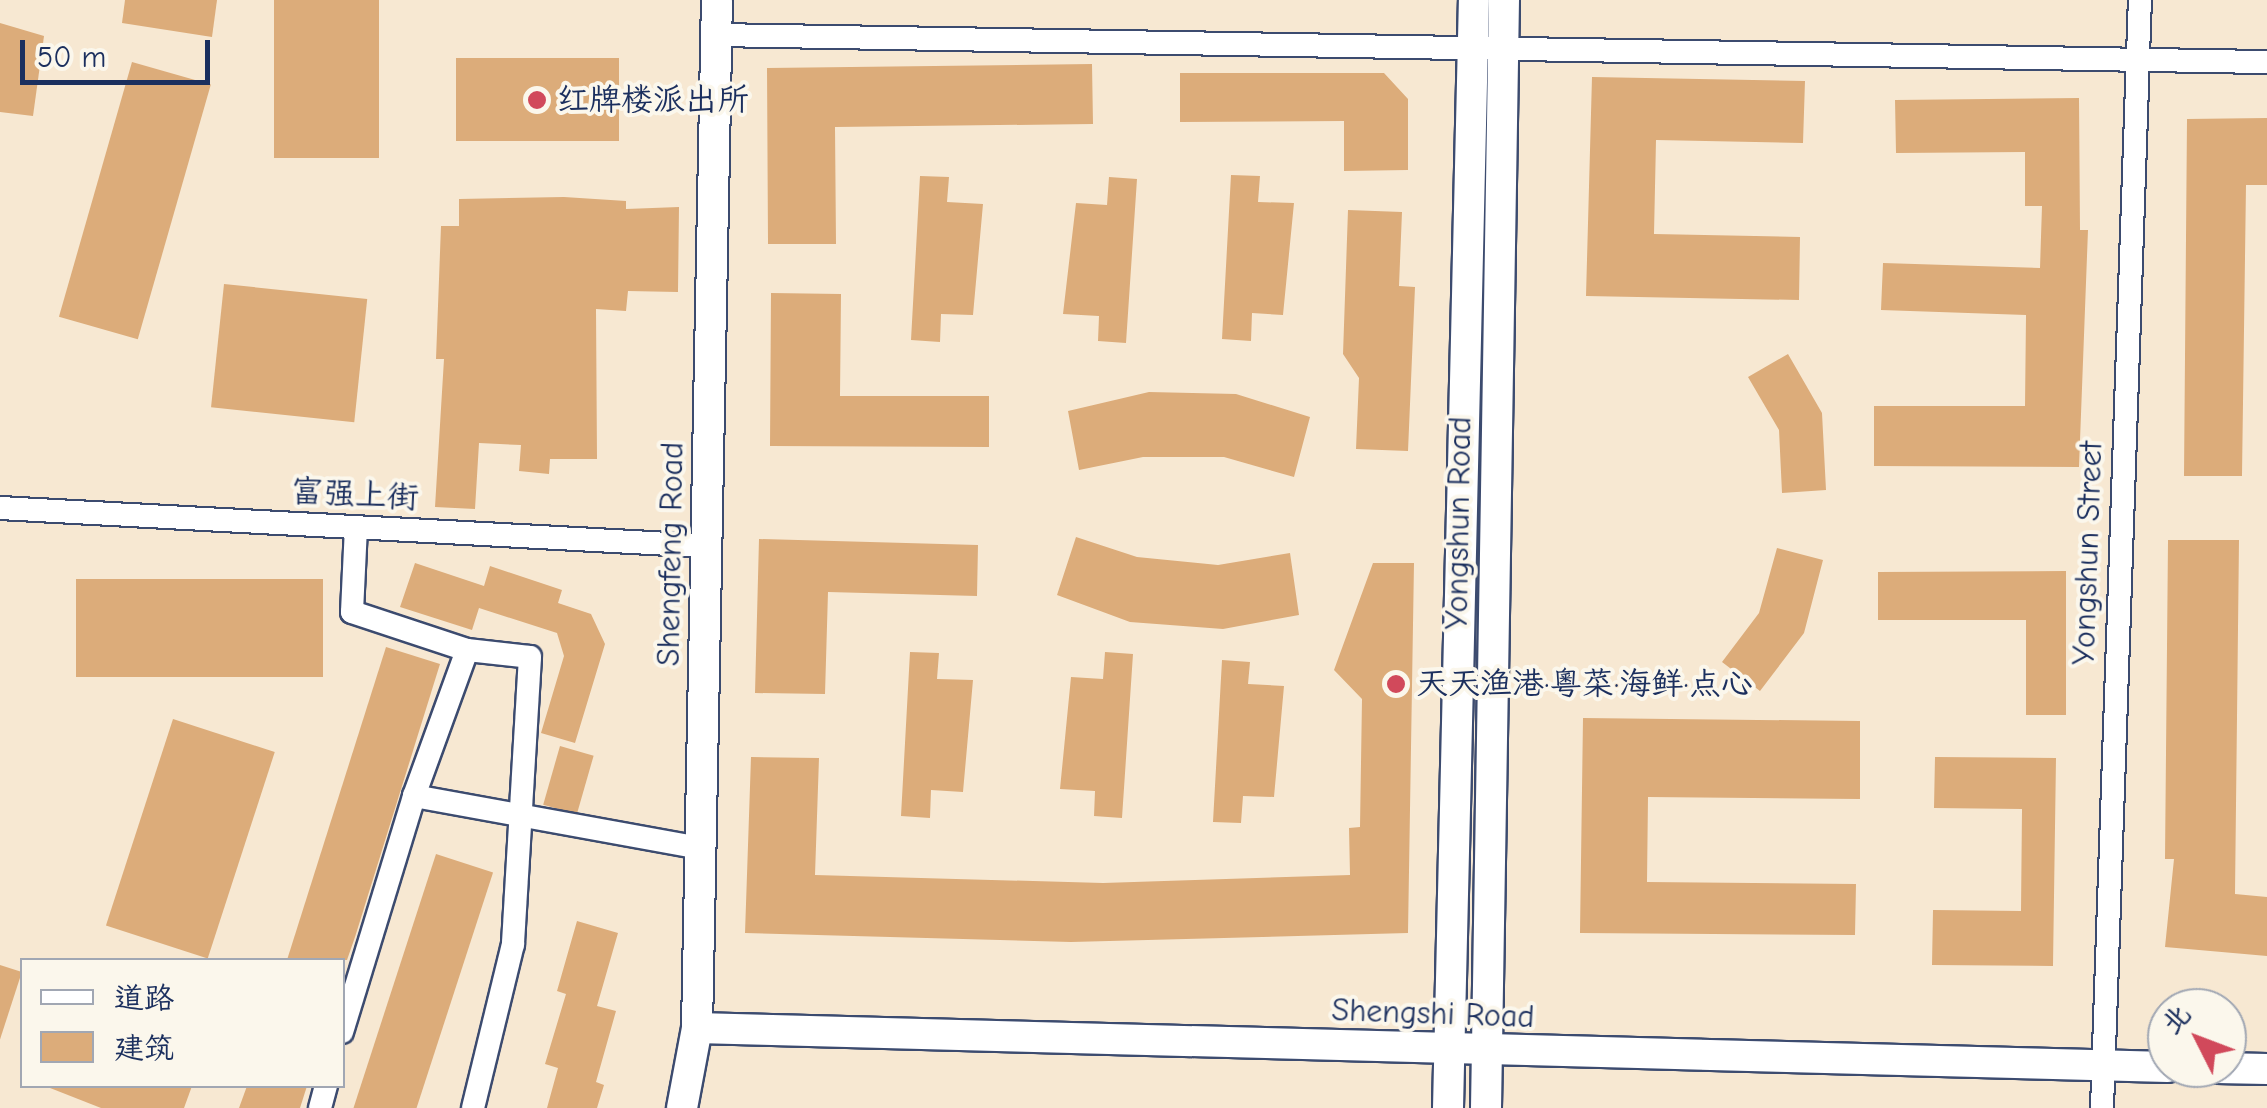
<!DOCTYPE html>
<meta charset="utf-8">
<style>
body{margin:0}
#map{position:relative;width:2267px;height:1108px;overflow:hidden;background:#f7e8d2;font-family:"Comic Neue","LXGW WenKai TC",sans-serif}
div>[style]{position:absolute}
.building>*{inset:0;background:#dcac7a;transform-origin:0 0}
.roads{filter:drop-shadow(2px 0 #3c4b6f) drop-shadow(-2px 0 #3c4b6f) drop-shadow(0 2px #3c4b6f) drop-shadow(0 -2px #3c4b6f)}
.street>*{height:22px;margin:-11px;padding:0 11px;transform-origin:11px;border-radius:11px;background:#fff}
.secondary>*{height:30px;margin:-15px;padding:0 15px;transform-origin:15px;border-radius:15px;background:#fff}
.dots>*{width:28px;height:28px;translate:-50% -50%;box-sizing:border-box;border:5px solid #fbf7ec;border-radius:50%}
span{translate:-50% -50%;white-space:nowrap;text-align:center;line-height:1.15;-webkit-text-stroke:8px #fbf7ec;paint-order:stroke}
.poi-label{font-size:32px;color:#1b2f5e}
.left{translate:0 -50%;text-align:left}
.street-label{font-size:32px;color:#1b2f5e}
.legend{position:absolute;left:20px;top:958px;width:325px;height:130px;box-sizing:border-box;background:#fbf7ec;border:2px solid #a1a7b3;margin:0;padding:12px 18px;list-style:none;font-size:30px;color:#1b2f5e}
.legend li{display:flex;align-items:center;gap:20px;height:50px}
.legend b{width:50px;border:2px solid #a1a7b3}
.north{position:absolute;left:2147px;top:988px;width:100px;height:100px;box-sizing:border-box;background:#fbf7ec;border:2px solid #a1a7b3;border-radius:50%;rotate:312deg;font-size:28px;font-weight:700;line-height:40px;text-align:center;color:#1b2f5e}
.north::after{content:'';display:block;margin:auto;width:35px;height:45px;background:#d1495b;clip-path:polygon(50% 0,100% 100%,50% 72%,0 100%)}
.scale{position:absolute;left:20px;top:40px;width:190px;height:45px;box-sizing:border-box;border:5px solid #1b2f5e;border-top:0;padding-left:12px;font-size:30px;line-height:35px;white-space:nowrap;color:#1b2f5e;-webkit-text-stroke:8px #fbf7ec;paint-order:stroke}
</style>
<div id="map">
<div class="building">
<i style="clip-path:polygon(125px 0,217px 0,212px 37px,122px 23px)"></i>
<i style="left:274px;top:0;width:105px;height:158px"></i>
<i style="clip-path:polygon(0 23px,44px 36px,33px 116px,0 112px)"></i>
<i style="left:456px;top:58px;width:163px;height:83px"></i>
<i style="left:132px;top:62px;width:82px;height:265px;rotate:16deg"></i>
<i style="clip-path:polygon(1092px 64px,1093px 124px,835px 127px,836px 244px,768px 244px,767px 68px)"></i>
<i style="clip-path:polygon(1180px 73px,1384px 73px,1408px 99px,1408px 170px,1344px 171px,1344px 121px,1180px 122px)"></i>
<i style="clip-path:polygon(1592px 77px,1805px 81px,1803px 143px,1656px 140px,1654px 234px,1800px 237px,1799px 300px,1586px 296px)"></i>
<i style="clip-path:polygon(2079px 98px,2080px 230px,2088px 230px,2079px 467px,1874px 466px,1874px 406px,2025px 406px,2026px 315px,1881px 310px,1883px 263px,2040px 268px,2042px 206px,2025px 206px,2025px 152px,1896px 153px,1895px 100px)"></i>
<i style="clip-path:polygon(2267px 118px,2267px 185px,2246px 185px,2242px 476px,2184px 476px,2187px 119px)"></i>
<i style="clip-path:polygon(1231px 175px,1260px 176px,1258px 202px,1294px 203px,1283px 315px,1252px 313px,1251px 341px,1222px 339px)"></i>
<i style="clip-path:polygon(920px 176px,949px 177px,947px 202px,983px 204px,973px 315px,941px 314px,940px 342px,911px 340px)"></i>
<i style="clip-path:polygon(1109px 177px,1137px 179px,1126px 343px,1098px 341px,1099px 316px,1063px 314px,1076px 203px,1107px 205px)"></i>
<i style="clip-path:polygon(564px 197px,626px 201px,626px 209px,679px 207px,678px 292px,628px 291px,626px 311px,596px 309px,597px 459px,550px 459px,549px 474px,519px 471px,521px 445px,479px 443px,475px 509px,435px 507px,444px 359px,436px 359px,441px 226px,459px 226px,459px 199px)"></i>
<i style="clip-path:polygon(1348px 210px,1402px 212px,1399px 286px,1415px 287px,1408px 451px,1356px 449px,1359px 378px,1343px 354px)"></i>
<i style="left:224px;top:284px;width:144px;height:124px;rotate:6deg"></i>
<i style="clip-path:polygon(771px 293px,841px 294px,840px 396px,989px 396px,989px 447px,770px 446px)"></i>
<i style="clip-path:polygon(1788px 354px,1822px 413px,1826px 490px,1782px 493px,1779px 430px,1748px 377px)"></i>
<i style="clip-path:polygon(1149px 392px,1236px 394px,1310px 417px,1294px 477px,1224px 457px,1143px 457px,1079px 470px,1068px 411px)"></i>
<i style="clip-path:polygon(1076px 537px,1137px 557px,1218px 565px,1290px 553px,1299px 615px,1223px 629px,1130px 622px,1057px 595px)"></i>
<i style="clip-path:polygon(759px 539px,978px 545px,977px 596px,828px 592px,825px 694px,755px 693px)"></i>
<i style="clip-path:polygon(2168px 540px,2239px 540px,2235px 894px,2267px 897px,2267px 956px,2165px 947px,2174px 859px,2165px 859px)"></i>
<i style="clip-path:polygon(1777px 548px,1823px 560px,1804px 633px,1760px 691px,1722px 662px,1759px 613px)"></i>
<i style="clip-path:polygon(415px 563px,484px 586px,490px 566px,562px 590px,558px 603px,591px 614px,605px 644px,575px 743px,541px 733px,564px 656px,557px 633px,479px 608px,472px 630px,400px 607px)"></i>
<i style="clip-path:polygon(1373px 563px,1414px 563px,1408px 933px,1071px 942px,745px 933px,751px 757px,819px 758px,815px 875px,1103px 883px,1350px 875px,1349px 828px,1360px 827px,1362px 699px,1334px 670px)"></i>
<i style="clip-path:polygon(2066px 571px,2066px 715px,2026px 715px,2026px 620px,1878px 620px,1878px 572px)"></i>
<i style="left:76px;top:579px;width:247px;height:98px"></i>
<i style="clip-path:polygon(386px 647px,440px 664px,355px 937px,347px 960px,287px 960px)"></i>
<i style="clip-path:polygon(910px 652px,939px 653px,937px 679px,973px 680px,963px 792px,931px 790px,930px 818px,901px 816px)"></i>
<i style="clip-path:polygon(1105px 652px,1133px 654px,1122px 818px,1094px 816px,1095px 791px,1060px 789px,1071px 677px,1103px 679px)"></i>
<i style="clip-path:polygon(1222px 660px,1250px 662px,1248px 684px,1284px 686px,1274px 797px,1243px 796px,1241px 823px,1213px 822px)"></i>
<i style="clip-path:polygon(1583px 718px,1860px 721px,1860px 799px,1648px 797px,1647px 882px,1856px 884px,1855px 935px,1580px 933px)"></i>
<i style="left:173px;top:719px;width:107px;height:217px;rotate:18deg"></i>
<i style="left:560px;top:746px;width:35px;height:61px;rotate:16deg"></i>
<i style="clip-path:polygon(1935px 757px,2056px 758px,2053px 966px,1932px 965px,1933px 910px,2021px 911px,2022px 809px,1934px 808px)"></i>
<i style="left:436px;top:854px;width:60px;height:267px;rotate:18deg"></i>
<i style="clip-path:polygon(577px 921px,618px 933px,597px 1006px,616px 1011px,596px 1082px,604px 1085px,597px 1108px,547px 1108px,558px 1068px,545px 1064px,566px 994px,557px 991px)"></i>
<i style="left:0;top:965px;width:23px;height:109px;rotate:18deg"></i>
<i style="clip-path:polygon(45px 1086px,192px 1086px,184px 1108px,101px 1108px)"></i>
<i style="clip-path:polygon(247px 1086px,307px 1086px,300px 1108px,239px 1108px)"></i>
</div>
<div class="roads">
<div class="street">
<i style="left:716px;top:35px;width:1551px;rotate:1deg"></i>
<i style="left:0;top:508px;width:707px;rotate:3.08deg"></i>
<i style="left:356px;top:527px;width:85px;rotate:92.7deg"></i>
<i style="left:352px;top:612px;width:121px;rotate:18.3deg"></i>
<i style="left:414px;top:796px;width:155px;rotate:-70deg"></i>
<i style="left:467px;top:650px;width:63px;rotate:6.3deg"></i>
<i style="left:530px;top:657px;width:288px;rotate:93.4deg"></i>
<i style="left:513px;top:944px;width:169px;rotate:103.7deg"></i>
<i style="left:342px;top:1032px;width:247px;rotate:-73deg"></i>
<i style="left:414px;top:796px;width:291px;rotate:10.3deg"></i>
<i style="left:320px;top:1108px;width:23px;rotate:-75deg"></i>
<i style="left:2102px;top:1108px;width:1109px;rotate:-88.04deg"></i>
</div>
<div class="secondary">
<i style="left:697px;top:1028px;width:1471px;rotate:1.52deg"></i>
<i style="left:2217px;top:1068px;width:50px;rotate:1.1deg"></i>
<i style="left:682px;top:1108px;width:81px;rotate:-79.4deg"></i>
<i style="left:697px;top:1028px;width:1028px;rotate:-88.89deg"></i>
<i style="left:1448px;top:1108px;width:1108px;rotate:-88.66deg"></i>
<i style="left:1486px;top:1108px;width:1108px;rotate:-89.07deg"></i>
</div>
</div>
<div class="dots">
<i style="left:537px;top:100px;background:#d1495b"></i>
<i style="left:1396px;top:684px;background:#d1495b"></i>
</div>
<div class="poi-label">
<span class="left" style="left:557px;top:100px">红牌楼派出所</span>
<span class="left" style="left:1416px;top:684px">天天渔港·粤菜·海鲜·点心</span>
</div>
<div class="street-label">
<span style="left:355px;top:495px;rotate:3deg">富强上街</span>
<span style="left:1459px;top:523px;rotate:-89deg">Yongshun Road</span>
<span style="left:2088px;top:553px;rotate:-88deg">Yongshun Street</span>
<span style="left:671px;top:554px;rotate:-89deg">Shengfeng Road</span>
<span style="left:1433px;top:1014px;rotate:2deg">Shengshi Road</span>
</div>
<ul class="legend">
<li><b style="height:12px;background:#fff"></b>道路</li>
<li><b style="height:28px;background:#dcac7a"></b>建筑</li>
</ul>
<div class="north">北</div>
<div class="scale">50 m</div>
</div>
